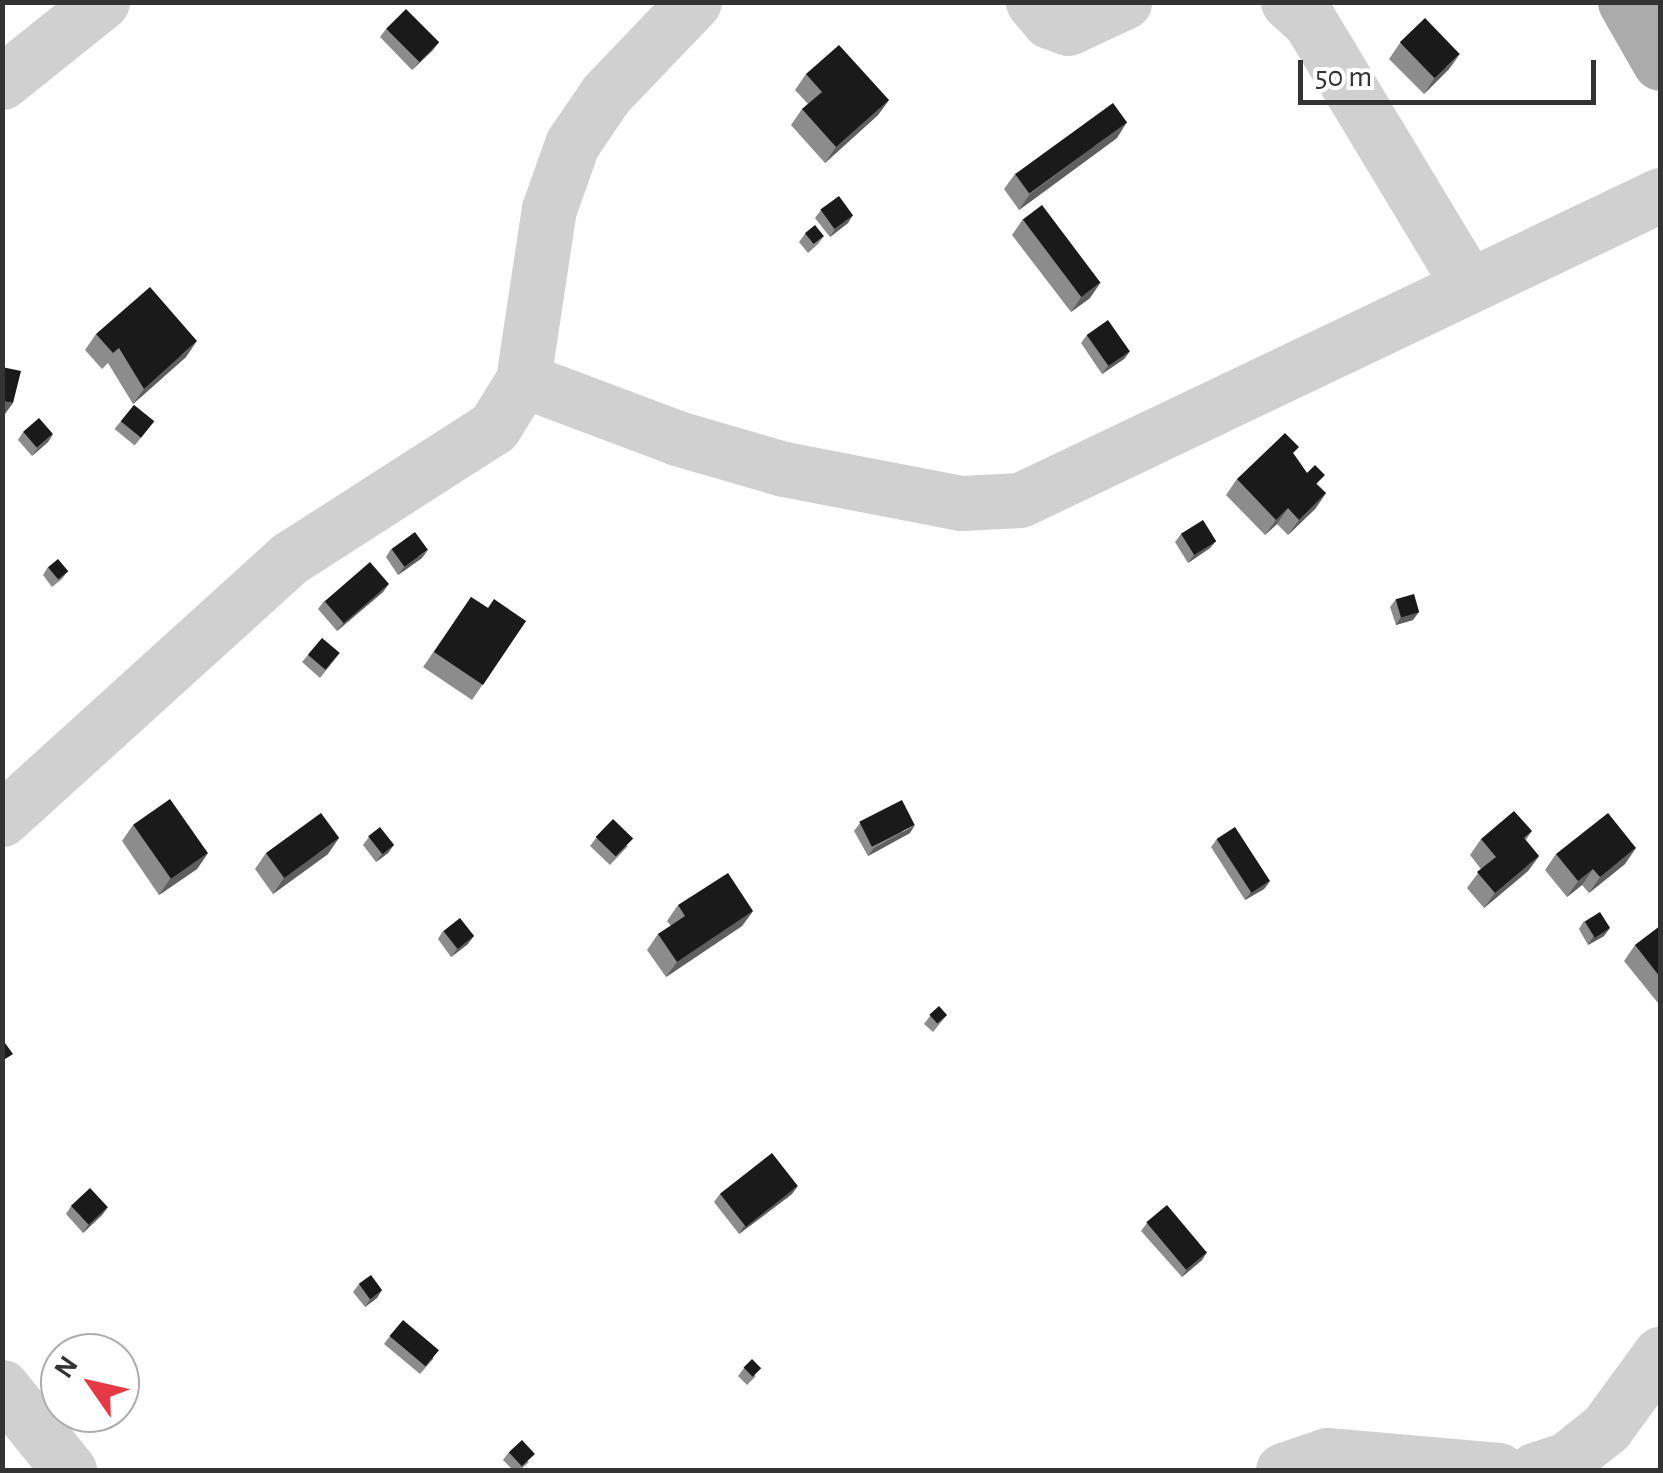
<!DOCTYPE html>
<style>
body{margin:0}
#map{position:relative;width:1663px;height:1473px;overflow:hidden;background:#fff;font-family:"Alegreya Sans",sans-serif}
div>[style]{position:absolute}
.minor>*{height:55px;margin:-27.5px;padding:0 27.5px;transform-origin:27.5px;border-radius:27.5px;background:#d0d0d0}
.major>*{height:55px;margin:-27.5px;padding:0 27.5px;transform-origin:27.5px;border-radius:27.5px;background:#ababab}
.wall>*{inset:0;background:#8c8c8c;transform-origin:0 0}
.shaded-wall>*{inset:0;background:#5f5f5f}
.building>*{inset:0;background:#1a1a1a;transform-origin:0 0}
span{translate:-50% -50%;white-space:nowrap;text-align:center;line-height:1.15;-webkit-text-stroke:10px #fff;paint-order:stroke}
.frame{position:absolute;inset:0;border:5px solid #333;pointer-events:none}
.north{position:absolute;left:40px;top:1333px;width:100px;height:100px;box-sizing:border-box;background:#fff;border:2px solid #adadad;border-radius:50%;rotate:304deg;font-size:28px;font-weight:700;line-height:40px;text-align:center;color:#333}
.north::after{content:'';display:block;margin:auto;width:35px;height:45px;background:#e63946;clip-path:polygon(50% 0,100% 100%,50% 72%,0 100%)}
.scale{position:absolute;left:1298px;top:60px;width:298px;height:45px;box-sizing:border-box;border:5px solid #333;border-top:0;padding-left:12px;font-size:30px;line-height:35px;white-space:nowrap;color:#333;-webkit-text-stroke:8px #fff;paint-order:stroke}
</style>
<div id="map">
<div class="minor">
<i style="left:1033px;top:2px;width:25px;rotate:50deg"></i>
<i style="left:1049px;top:21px;width:20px;rotate:20deg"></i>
<i style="left:1068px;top:28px;width:62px;rotate:-24.9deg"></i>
<i style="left:1288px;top:2px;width:30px;rotate:42deg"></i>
<i style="left:1310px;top:22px;width:306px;rotate:58.9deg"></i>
<i style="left:2px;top:82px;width:128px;rotate:-38.7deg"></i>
<i style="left:523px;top:380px;width:165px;rotate:20.6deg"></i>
<i style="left:677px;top:438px;width:111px;rotate:16.2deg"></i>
<i style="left:784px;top:469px;width:180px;rotate:10.9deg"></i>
<i style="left:961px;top:503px;width:59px;rotate:-2.9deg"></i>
<i style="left:1020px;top:500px;width:709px;rotate:-25.48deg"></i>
<i style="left:2px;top:819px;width:389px;rotate:-42.2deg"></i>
<i style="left:290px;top:558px;width:242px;rotate:-32.7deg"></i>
<i style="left:494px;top:427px;width:55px;rotate:-58.3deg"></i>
<i style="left:523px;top:380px;width:173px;rotate:-81.4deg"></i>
<i style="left:549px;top:209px;width:69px;rotate:-70.5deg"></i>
<i style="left:572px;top:144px;width:60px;rotate:-55.8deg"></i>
<i style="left:606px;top:94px;width:127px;rotate:-46.3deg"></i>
<i style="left:2px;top:1387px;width:107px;rotate:51.1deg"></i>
<i style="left:1283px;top:1470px;width:46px;rotate:-18.8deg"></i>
<i style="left:1327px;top:1455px;width:172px;rotate:5deg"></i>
<i style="left:1534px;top:1470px;width:35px;rotate:-18deg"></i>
<i style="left:1567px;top:1459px;width:50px;rotate:-38.5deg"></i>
<i style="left:1606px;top:1428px;width:92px;rotate:-53.9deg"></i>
</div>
<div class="major">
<i style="left:1625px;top:2px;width:70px;rotate:60.2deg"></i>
</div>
<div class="wall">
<i style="clip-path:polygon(386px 29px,433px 50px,412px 70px,380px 37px)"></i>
<i style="clip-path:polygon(1400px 43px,1449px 69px,1424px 94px,1389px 59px)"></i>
<i style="clip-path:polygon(806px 74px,889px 100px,878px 115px,825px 163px,791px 125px,802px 109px,808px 104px,795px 90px)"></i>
<i style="clip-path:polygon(1117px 138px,1019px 210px,1004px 189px,1015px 174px)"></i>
<i style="clip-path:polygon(821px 210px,848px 223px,830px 237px,815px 218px)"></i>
<i style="clip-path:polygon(1023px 219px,1090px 298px,1071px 312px,1012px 235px)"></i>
<i style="clip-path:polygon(805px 234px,824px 236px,818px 244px,808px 253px,799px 242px)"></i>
<i style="clip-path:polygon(96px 334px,186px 357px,133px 404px,108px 363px,102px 369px,85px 350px)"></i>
<i style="clip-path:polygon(1087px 335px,1130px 351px,1124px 359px,1102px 374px,1081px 343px)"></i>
<i style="left:134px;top:405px;width:26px;height:31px;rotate:39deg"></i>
<i style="clip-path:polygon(23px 432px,53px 434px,48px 442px,32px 456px,18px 440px)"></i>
<i style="clip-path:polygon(1294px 454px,1307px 473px,1326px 493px,1315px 509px,1288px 535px,1277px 524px,1265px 535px,1226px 495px,1237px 479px)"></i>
<i style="clip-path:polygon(1181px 534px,1216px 541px,1210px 548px,1188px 563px,1175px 542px)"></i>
<i style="clip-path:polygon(391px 549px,422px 558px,398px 575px,386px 557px)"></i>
<i style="clip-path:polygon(48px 567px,68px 571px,62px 579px,52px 587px,43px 575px)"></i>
<i style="clip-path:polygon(383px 592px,337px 631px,318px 609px,324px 601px)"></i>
<i style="clip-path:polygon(471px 597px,488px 608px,526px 621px,472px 700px,423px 667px)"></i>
<i style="clip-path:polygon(1396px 599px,1413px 620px,1396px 625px,1390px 607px)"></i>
<i style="clip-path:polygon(340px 653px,320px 678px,302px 662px,308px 655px)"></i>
<i style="clip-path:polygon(860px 823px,910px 833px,868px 856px,854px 831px)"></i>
<i style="clip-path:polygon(133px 825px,208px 853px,197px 869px,159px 895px,122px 841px)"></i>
<i style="clip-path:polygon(1532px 831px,1526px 840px,1539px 856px,1528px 871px,1484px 908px,1467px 888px,1481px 869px,1470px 855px,1481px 839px)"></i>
<i style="clip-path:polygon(369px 837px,388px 853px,376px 862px,363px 845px)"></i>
<i style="clip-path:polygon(596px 838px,628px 846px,610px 865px,590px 846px)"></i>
<i style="clip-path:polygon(1217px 839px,1270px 881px,1264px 889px,1245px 900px,1211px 847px)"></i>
<i style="clip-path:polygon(266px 853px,328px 854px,273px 894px,255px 869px)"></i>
<i style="clip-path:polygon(1556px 854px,1625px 864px,1589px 893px,1582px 885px,1567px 897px,1545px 870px)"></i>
<i style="clip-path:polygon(678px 905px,753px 911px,742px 926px,666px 977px,647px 950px,658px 934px,671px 926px,667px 921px)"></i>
<i style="clip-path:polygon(1584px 921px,1604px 936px,1588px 945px,1579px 929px)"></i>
<i style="clip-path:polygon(1660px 926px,1660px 1001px,1658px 1003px,1624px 961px,1635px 945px)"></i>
<i style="clip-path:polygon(443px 931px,468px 944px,451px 957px,438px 939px)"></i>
<i style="clip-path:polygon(947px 1015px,933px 1032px,924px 1024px,930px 1016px)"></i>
<i style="clip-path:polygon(720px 1194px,792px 1194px,739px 1234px,714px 1202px)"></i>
<i style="clip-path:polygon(71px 1206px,108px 1207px,102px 1215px,83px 1233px,66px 1214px)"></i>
<i style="clip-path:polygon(1147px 1223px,1207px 1252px,1202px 1260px,1182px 1277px,1141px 1231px)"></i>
<i style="clip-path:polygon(359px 1284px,377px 1298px,365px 1307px,353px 1292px)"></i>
<i style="clip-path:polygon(390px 1336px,434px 1358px,420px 1374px,384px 1344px)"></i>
<i style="clip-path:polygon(744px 1368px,756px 1376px,747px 1385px,738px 1376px)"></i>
<i style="clip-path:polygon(509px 1452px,529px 1462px,520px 1470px,513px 1470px,503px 1460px)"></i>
</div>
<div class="shaded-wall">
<i style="clip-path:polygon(439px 42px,433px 50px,412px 70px,418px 63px)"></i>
<i style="clip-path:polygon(1460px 54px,1449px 69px,1424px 94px,1434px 79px)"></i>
<i style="clip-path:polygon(889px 100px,878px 115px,825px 163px,836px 147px)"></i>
<i style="clip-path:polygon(1127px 122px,1117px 138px,1019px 210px,1030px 194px)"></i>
<i style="clip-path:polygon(853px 215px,848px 223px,830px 237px,835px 229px)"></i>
<i style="clip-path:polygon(1101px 282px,1090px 298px,1071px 312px,1082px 296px)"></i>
<i style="clip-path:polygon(197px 341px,186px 357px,133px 404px,144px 389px)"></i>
<i style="clip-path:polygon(1130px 351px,1124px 359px,1102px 374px,1108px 366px)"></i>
<i style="clip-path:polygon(2px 401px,13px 403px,2px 418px)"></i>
<i style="clip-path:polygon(53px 434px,48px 442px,32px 456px,38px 448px)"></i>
<i style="clip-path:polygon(1326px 493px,1315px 509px,1288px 535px,1299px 520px)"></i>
<i style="clip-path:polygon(1288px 508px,1277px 524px,1265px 535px,1276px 520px)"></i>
<i style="clip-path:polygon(1216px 541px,1210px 548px,1188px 563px,1194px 555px)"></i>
<i style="clip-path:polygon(428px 550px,422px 558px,398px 575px,404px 567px)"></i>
<i style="clip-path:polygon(389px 584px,383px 592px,337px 631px,343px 623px)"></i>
<i style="clip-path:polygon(1419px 612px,1413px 620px,1396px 625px,1401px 617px)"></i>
<i style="clip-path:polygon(915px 825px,910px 833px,868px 856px,874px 848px)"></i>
<i style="clip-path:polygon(339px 838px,328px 854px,273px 894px,284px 878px)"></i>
<i style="clip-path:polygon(394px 845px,388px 853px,376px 862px,382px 854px)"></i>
<i style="clip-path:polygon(1636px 848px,1625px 864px,1589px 893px,1600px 877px)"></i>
<i style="clip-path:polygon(208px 853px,197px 869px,159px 895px,170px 879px)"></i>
<i style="clip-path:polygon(1539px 856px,1528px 871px,1484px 908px,1495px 893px)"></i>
<i style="clip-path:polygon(1593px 869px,1582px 885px,1567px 897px,1578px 881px)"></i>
<i style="clip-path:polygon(1270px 881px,1264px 889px,1245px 900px,1251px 892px)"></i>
<i style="clip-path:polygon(753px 911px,742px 926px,666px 977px,677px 962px)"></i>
<i style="clip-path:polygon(1610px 928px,1604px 936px,1588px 945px,1593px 937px)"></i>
<i style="clip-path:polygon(474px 936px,468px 944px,451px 957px,457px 949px)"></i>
<i style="clip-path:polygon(798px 1186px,792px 1194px,739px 1234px,744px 1226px)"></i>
<i style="clip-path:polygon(108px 1207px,102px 1215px,83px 1233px,88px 1225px)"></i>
<i style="clip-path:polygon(1207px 1252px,1202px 1260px,1182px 1277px,1187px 1269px)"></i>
<i style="clip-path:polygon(382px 1290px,377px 1298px,365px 1307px,370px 1299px)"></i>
</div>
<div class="building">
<i style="left:406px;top:9px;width:47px;height:28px;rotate:45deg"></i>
<i style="left:1425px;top:18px;width:50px;height:35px;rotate:46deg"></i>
<i style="clip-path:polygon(839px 45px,889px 100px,836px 147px,802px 109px,822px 92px,806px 74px)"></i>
<i style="left:1113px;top:103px;width:24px;height:121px;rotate:54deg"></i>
<i style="left:839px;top:196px;width:24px;height:23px;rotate:54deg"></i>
<i style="left:1042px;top:205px;width:97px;height:24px;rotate:53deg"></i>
<i style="left:815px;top:225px;width:14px;height:13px;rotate:51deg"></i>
<i style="clip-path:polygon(150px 287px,197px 341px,144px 389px,119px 348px,113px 353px,96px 334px)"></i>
<i style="left:1108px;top:320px;width:38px;height:26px;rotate:55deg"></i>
<i style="clip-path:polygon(2px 367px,21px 371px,13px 403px,2px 401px)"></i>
<i style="left:134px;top:405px;width:26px;height:21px;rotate:39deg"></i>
<i style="left:39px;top:418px;width:21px;height:21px;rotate:49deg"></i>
<i style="clip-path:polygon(1285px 433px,1299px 447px,1293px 453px,1307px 473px,1315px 465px,1325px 475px,1316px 484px,1326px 493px,1299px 520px,1288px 508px,1276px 520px,1237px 479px)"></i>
<i style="left:1203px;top:520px;width:25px;height:26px;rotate:58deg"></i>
<i style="left:415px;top:532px;width:22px;height:29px;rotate:54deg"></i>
<i style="left:58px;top:559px;width:16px;height:13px;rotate:50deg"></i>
<i style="left:370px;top:562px;width:29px;height:60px;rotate:49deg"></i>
<i style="left:1414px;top:594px;width:19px;height:19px;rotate:74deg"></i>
<i style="clip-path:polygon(471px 597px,488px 608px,494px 599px,526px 621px,483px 685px,434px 652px)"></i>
<i style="left:322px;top:638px;width:23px;height:22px;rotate:40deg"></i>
<i style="left:170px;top:799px;width:66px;height:45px;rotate:55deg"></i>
<i style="left:902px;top:800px;width:28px;height:48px;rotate:63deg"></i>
<i style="clip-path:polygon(1514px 811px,1532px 831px,1524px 838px,1539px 856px,1495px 893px,1477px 872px,1496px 857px,1481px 839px)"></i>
<i style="left:321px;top:813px;width:31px;height:68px;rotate:54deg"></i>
<i style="clip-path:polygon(1608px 813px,1636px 848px,1600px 877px,1593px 869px,1578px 881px,1556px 854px)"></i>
<i style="left:613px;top:819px;width:28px;height:25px;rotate:44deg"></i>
<i style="left:380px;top:827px;width:23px;height:15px;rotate:52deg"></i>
<i style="left:1235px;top:827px;width:64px;height:22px;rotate:57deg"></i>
<i style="clip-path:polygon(728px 873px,753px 911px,677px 962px,658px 934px,685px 916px,678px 905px)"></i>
<i style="left:1600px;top:912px;width:19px;height:18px;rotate:58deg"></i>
<i style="left:460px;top:918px;width:23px;height:21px;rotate:52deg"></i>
<i style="clip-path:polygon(1660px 926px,1660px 977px,1635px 945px)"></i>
<i style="left:939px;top:1006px;width:12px;height:13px;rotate:48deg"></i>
<i style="clip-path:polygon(2px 1039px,13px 1054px,2px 1061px)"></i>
<i style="left:772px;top:1153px;width:42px;height:66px;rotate:52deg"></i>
<i style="left:90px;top:1188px;width:26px;height:26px;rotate:47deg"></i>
<i style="left:1167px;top:1205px;width:62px;height:27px;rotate:50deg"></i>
<i style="left:371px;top:1275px;width:19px;height:15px;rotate:54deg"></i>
<i style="left:403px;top:1320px;width:47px;height:21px;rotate:40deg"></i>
<i style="left:752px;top:1359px;width:13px;height:12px;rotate:45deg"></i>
<i style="left:522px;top:1440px;width:19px;height:18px;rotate:47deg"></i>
</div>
<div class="frame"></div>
<div class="north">N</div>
<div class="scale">50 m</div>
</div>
